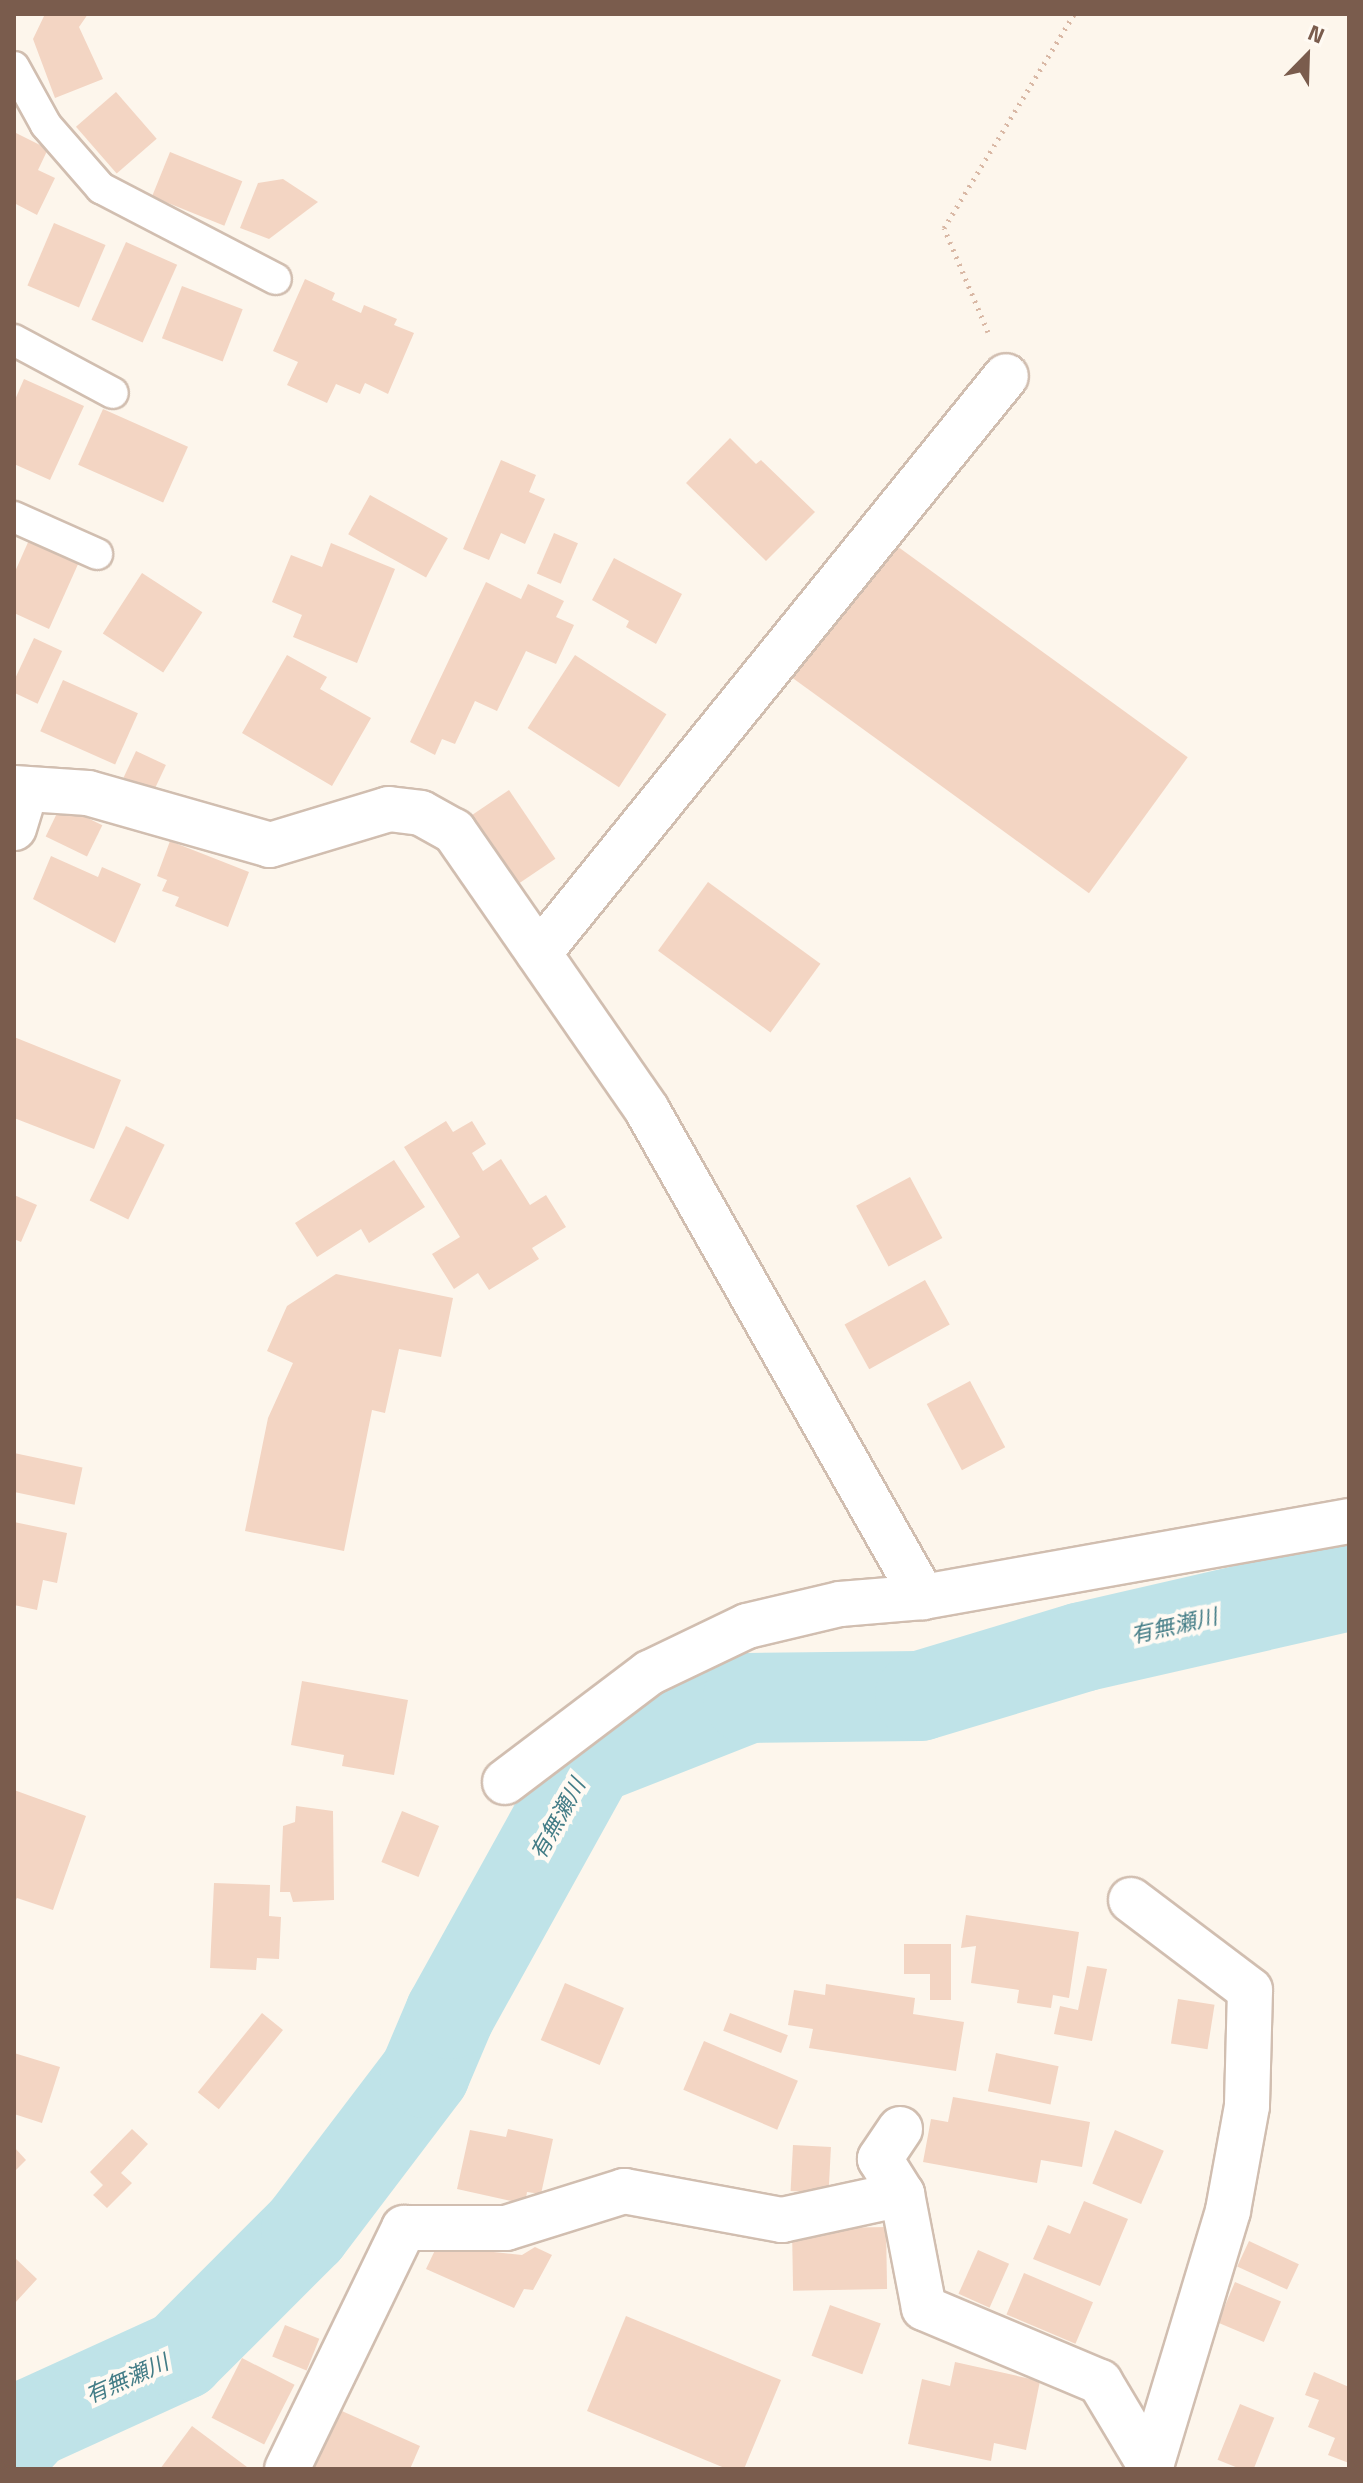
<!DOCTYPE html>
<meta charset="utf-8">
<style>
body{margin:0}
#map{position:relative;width:1363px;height:2483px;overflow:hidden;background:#fdf6ec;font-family:"Titillium Web","Noto Sans JP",sans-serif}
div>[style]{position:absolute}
.river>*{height:90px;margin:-45px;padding:0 45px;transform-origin:45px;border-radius:45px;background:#bfe3e8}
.building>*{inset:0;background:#f3d5c3;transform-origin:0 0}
.path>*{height:5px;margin-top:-2.5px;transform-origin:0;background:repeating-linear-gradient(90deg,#d9b8a5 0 2px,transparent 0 8px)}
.roads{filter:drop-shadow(2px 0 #d1beb0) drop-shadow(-2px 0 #d1beb0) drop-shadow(0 2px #d1beb0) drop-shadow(0 -2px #d1beb0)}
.lane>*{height:30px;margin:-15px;padding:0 15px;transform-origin:15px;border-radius:15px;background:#fff}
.street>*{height:44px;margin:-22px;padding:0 22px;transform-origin:22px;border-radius:22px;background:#fff}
span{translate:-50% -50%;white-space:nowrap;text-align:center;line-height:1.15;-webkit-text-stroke:8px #fffaf3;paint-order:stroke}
.water-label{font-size:22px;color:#437c86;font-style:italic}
.frame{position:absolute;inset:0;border:16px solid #7a5c4d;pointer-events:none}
.north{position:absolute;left:1267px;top:16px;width:80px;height:80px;-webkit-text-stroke:6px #fffaf3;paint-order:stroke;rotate:23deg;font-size:22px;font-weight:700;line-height:32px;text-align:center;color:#7a5c4d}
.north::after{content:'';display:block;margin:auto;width:28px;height:36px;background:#7a5c4d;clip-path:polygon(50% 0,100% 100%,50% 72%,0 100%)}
</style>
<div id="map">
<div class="river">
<i style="left:14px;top:2442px;width:26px;rotate:-47deg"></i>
<i style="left:32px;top:2423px;width:164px;rotate:-24.5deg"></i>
<i style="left:181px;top:2355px;width:177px;rotate:-45deg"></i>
<i style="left:306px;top:2230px;width:197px;rotate:-52.8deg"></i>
<i style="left:425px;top:2073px;width:64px;rotate:-67deg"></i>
<i style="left:450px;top:2014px;width:291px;rotate:-61deg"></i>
<i style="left:591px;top:1760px;width:169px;rotate:-21.5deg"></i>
<i style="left:748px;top:1698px;width:172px;rotate:-0.7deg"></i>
<i style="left:920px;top:1696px;width:169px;rotate:-16.8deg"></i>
<i style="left:1082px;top:1647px;width:274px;rotate:-12.9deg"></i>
</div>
<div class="building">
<i style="clip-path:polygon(45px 14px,88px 14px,79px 27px,103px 79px,55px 98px,33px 39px)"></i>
<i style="left:116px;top:92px;width:62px;height:53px;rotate:49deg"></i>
<i style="clip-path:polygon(14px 132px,48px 149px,38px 170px,55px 178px,37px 215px,14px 203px)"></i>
<i style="left:170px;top:152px;width:78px;height:48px;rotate:22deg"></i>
<i style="clip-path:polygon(283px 179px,318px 202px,269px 239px,240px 228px,258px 183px)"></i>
<i style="left:54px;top:223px;width:56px;height:68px;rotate:23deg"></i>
<i style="left:126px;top:242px;width:56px;height:85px;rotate:24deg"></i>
<i style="clip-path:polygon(305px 279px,335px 293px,332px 300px,361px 313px,364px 305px,397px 319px,394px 325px,414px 333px,388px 394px,365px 383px,360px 394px,336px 384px,327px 403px,287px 385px,298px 362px,273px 351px)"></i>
<i style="left:182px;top:286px;width:65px;height:56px;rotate:21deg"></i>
<i style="clip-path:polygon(24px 379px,84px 406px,50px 480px,14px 464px,14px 402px)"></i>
<i style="left:103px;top:409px;width:93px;height:61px;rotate:24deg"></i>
<i style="clip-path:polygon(730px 438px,756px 464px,761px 460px,815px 512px,766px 561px,686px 483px)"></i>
<i style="clip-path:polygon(501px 460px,536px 475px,529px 492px,545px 499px,525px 544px,501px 533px,489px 560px,463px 549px)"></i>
<i style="left:370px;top:495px;width:89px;height:45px;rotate:29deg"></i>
<i style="left:554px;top:533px;width:26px;height:44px;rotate:23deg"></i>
<i style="clip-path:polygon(29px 540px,79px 562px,49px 629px,14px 613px,14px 574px)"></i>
<i style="left:890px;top:541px;width:368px;height:168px;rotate:36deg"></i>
<i style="clip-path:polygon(331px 543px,395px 569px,357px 663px,293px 637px,302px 615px,272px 602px,291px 555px,322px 567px)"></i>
<i style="clip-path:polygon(614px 558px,682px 594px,656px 644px,626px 627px,629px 621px,592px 600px)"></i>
<i style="left:142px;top:573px;width:72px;height:72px;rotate:33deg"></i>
<i style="clip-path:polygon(486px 582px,521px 599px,528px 584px,564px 601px,556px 617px,574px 625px,556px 664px,526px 651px,497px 711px,475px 701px,455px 744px,442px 739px,435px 755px,410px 742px)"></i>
<i style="left:34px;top:638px;width:31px;height:58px;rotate:25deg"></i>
<i style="clip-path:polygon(287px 655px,327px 677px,320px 689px,371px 718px,332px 786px,242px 733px)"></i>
<i style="left:575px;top:655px;width:109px;height:87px;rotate:33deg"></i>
<i style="left:63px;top:680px;width:82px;height:56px;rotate:24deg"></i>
<i style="left:136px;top:751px;width:33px;height:34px;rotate:25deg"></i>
<i style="left:509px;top:790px;width:83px;height:45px;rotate:56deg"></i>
<i style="left:61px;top:805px;width:46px;height:35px;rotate:26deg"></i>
<i style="clip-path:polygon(170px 841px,249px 872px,228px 927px,175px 906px,179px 897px,162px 891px,167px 880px,157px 876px)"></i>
<i style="clip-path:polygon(51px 856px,98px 877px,102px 867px,141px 884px,115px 943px,33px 899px)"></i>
<i style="left:708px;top:882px;width:139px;height:85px;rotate:36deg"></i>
<i style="clip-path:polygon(14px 1037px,121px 1080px,94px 1149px,14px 1118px)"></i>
<i style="clip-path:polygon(446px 1121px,453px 1132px,472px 1121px,486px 1144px,472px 1153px,483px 1171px,501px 1159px,530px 1205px,546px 1195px,566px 1227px,532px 1248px,539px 1259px,489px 1290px,478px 1273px,454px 1289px,432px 1254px,460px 1237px,404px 1147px)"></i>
<i style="left:126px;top:1126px;width:43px;height:83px;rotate:26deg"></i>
<i style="clip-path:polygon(394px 1160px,425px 1207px,369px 1243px,361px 1229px,317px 1257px,295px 1223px)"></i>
<i style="left:910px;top:1177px;width:69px;height:61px;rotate:62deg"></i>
<i style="clip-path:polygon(14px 1195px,37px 1205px,21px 1242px,14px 1239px)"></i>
<i style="clip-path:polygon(336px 1274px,453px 1298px,441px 1357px,399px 1349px,385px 1413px,372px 1410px,344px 1551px,245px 1531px,268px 1418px,293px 1363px,267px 1351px,287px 1306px)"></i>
<i style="left:925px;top:1280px;width:51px;height:92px;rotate:61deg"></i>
<i style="left:970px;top:1381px;width:75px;height:49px;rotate:62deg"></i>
<i style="left:14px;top:1453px;width:70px;height:38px;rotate:12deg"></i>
<i style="clip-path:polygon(14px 1522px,67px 1533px,57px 1583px,43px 1580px,37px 1610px,14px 1605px)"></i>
<i style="clip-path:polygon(302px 1681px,408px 1700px,394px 1775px,342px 1766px,344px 1755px,291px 1745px)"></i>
<i style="clip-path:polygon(14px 1790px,86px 1816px,53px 1910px,17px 1898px,14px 1904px)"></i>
<i style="clip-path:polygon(296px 1806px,333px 1811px,334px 1900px,293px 1902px,290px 1892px,280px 1892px,283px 1826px,295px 1822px)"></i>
<i style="left:402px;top:1811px;width:40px;height:55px;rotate:22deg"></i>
<i style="clip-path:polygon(214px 1883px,270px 1885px,269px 1916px,281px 1917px,279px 1959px,257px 1958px,256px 1970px,210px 1968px)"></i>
<i style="clip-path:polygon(966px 1915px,1079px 1932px,1069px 1998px,1053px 1995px,1051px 2008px,1017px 2003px,1019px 1990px,971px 1983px,976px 1946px,961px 1948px)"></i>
<i style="clip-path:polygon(904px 1944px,951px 1944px,951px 2000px,930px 2000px,930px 1974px,904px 1974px)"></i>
<i style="clip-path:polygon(1087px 1966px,1107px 1969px,1092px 2041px,1054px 2034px,1060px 2006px,1078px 2010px)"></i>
<i style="left:565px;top:1983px;width:64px;height:62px;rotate:23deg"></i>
<i style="clip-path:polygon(826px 1984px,915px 1998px,913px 2014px,964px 2022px,956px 2071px,809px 2048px,813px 2029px,788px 2025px,794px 1990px,825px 1995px)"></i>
<i style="left:1178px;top:1999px;width:37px;height:45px;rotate:9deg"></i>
<i style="left:262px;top:2013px;width:27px;height:102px;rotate:39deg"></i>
<i style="left:730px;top:2013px;width:62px;height:19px;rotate:21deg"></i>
<i style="left:704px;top:2041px;width:102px;height:53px;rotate:23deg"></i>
<i style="clip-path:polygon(14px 2053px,60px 2067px,42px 2123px,14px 2114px)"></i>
<i style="left:996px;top:2053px;width:64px;height:39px;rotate:12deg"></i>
<i style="clip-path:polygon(953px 2097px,1090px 2122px,1082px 2167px,1041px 2160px,1037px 2183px,923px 2162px,931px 2119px,948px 2122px)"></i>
<i style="clip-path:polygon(132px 2129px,148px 2144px,121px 2173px,132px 2183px,107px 2208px,93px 2195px,103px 2185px,90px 2172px)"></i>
<i style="clip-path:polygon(508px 2129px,553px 2139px,541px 2194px,527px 2192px,525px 2204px,457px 2189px,470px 2130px,506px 2137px)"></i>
<i style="left:1115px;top:2130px;width:53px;height:58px;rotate:23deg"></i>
<i style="left:793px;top:2145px;width:38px;height:46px;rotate:3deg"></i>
<i style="clip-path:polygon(14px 2147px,26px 2160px,14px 2172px)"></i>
<i style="clip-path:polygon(1084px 2201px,1128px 2219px,1100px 2286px,1033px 2259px,1048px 2225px,1070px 2234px)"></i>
<i style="left:886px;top:2227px;width:62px;height:94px;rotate:89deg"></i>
<i style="left:1249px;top:2241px;width:55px;height:28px;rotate:25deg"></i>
<i style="clip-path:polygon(437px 2246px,522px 2255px,535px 2247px,552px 2255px,533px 2290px,524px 2289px,514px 2308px,426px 2269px)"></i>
<i style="left:978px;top:2250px;width:34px;height:48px;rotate:24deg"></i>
<i style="clip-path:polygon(14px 2257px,37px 2279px,14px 2304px)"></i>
<i style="left:1024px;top:2273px;width:75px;height:45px;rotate:23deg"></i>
<i style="left:1235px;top:2282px;width:50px;height:44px;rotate:23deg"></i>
<i style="left:830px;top:2305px;width:54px;height:54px;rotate:20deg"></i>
<i style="clip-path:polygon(626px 2316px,781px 2380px,744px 2469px,727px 2469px,587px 2411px)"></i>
<i style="left:285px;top:2325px;width:37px;height:34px;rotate:22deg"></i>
<i style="left:242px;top:2358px;width:59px;height:67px;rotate:27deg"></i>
<i style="clip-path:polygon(955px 2362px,1040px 2381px,1026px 2450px,994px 2443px,991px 2461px,908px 2444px,922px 2379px,950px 2386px)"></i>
<i style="clip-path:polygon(1314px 2372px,1349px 2387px,1349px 2463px,1328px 2455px,1335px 2438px,1308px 2427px,1319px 2400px,1305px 2395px)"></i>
<i style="left:1240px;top:2404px;width:37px;height:60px;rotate:22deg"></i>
<i style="clip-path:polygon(333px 2407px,420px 2446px,410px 2469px,305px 2469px)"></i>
<i style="clip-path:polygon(192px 2426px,247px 2467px,246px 2469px,160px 2469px)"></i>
</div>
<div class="path">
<i style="left:988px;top:332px;width:113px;rotate:-112.9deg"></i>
<i style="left:944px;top:228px;width:250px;rotate:-58.7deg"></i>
</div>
<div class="roads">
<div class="lane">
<i style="left:14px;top:67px;width:66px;rotate:61.1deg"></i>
<i style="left:46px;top:125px;width:84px;rotate:48.9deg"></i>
<i style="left:101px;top:188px;width:197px;rotate:27.5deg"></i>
<i style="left:14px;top:340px;width:112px;rotate:28.2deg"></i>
<i style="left:14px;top:517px;width:91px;rotate:24deg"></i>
</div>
<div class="street">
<i style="left:14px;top:788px;width:74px;rotate:3.9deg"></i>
<i style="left:88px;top:793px;width:189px;rotate:15.9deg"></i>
<i style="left:270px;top:845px;width:124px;rotate:-16.8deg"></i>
<i style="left:389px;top:809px;width:32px;rotate:7deg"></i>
<i style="left:421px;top:813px;width:38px;rotate:29deg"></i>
<i style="left:454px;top:831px;width:339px;rotate:55.3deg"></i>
<i style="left:647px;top:1110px;width:560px;rotate:60.46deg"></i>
<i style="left:14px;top:828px;width:39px;rotate:-73deg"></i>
<i style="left:539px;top:953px;width:742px;rotate:-51.01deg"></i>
<i style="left:505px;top:1782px;width:181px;rotate:-37.1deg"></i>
<i style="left:649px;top:1673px;width:109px;rotate:-25.6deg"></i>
<i style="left:747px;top:1626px;width:96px;rotate:-13.3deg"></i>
<i style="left:840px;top:1604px;width:83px;rotate:-4.8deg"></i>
<i style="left:923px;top:1597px;width:433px;rotate:-10.1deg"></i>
<i style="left:1131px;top:1900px;width:149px;rotate:37.1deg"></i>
<i style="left:1250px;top:1990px;width:116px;rotate:91.5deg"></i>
<i style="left:1247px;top:2106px;width:107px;rotate:100.3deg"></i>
<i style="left:1228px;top:2211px;width:262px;rotate:106.8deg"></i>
<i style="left:900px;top:2129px;width:36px;rotate:124deg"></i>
<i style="left:880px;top:2159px;width:41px;rotate:57.8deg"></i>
<i style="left:902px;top:2194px;width:116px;rotate:79.1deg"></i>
<i style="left:924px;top:2308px;width:191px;rotate:22.8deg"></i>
<i style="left:1100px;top:2382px;width:101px;rotate:59.1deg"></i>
<i style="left:287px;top:2469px;width:268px;rotate:-64.1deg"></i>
<i style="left:404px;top:2228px;width:102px"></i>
<i style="left:506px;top:2228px;width:124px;rotate:-17.4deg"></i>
<i style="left:624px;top:2191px;width:161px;rotate:10.4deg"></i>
<i style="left:782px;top:2220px;width:123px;rotate:-12.2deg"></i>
</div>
</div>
<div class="water-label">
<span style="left:1174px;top:1626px;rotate:-13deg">有無瀬川</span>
<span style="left:558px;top:1819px;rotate:-61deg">有無瀬川</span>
<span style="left:127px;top:2379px;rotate:-24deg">有無瀬川</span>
</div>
<div class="frame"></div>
<div class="north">N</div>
</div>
